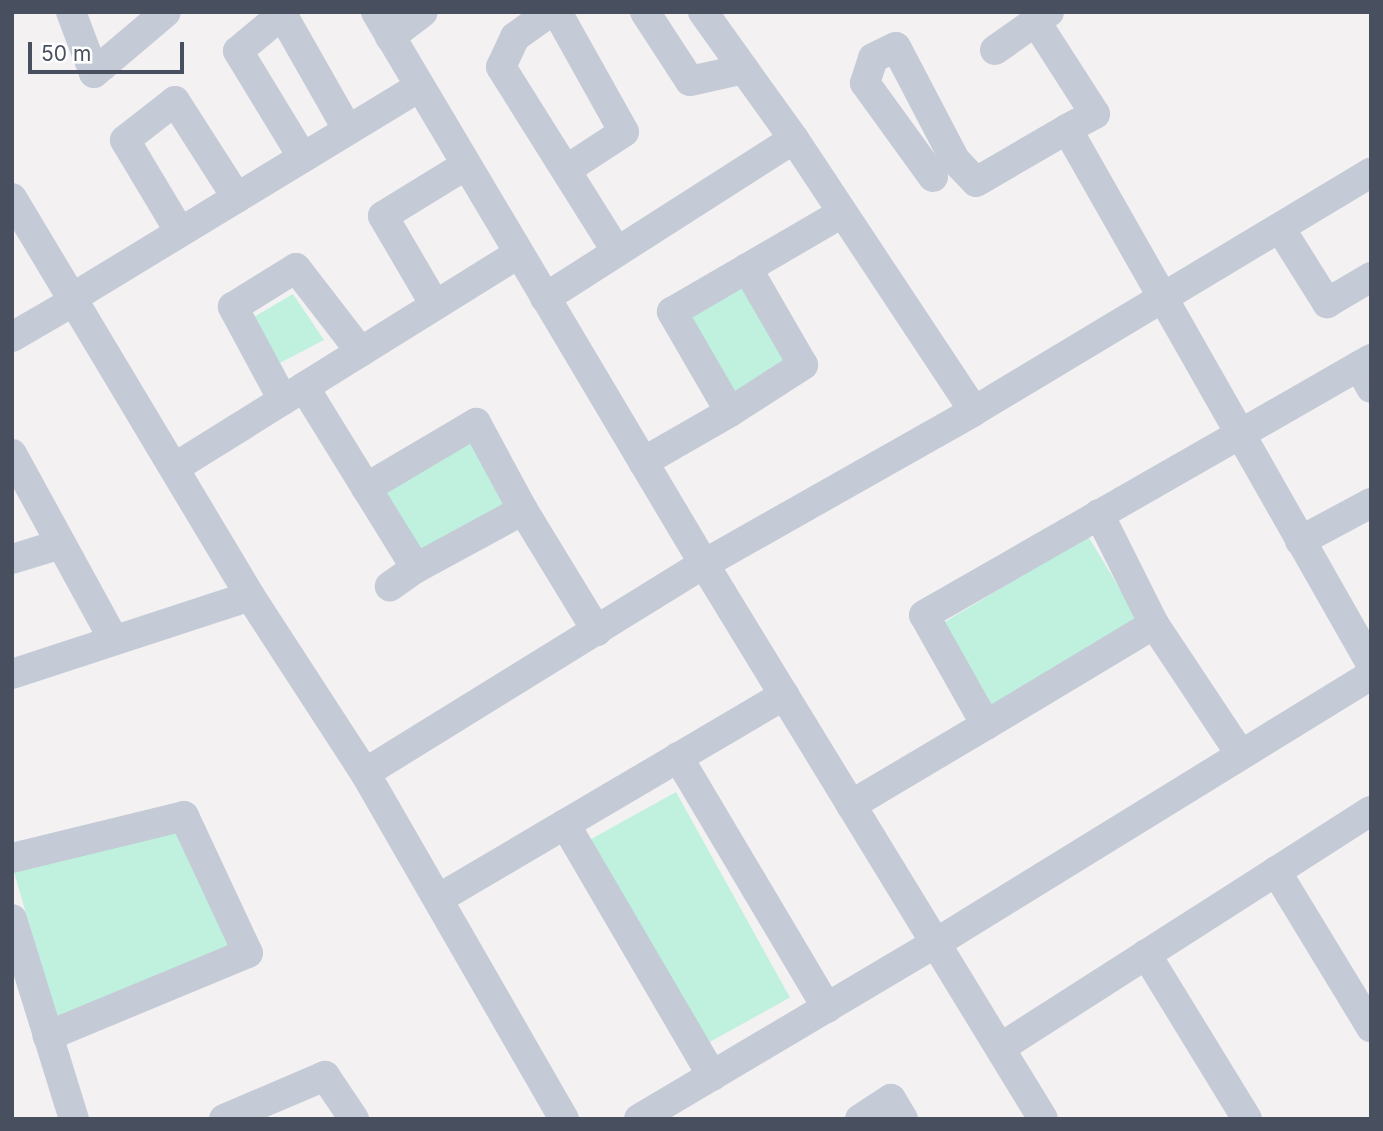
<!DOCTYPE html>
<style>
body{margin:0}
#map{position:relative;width:1383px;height:1131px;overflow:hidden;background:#f3f1f1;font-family:Inter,sans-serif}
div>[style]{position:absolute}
.green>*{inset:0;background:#bff1de;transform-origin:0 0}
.minor>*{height:30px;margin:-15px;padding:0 15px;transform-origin:15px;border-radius:15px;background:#c4cad6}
span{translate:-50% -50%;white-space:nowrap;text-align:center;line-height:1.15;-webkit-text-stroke:5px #fff;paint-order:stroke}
.frame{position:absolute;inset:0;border:14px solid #484f5f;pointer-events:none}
.scale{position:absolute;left:28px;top:42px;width:156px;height:32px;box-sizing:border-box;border:4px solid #484f5f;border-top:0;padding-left:9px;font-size:21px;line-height:24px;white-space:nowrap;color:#484f5f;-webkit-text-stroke:5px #fff;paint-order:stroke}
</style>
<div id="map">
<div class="green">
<i style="left:746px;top:280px;width:94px;height:70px;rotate:61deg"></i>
<i style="clip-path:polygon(293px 294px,324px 340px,280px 363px,249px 320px)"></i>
<i style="left:471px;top:441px;width:75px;height:101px;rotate:59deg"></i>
<i style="left:1088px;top:536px;width:96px;height:170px;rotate:59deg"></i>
<i style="left:676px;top:792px;width:235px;height:100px;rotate:61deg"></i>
<i style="clip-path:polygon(180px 831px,232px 948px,57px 1018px,13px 869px)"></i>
</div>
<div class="minor">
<i style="left:71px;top:12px;width:65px;rotate:69.3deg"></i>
<i style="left:94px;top:73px;width:94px;rotate:-40.3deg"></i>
<i style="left:285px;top:12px;width:61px;rotate:140.3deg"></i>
<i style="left:238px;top:51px;width:125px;rotate:58.7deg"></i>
<i style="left:376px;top:12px;width:642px;rotate:59.28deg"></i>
<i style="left:704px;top:564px;width:650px;rotate:58.58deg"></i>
<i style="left:550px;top:12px;width:43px;rotate:144.5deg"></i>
<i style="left:515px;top:37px;width:33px;rotate:115deg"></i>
<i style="left:501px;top:67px;width:218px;rotate:57.9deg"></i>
<i style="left:557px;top:12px;width:137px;rotate:60.8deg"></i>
<i style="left:624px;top:132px;width:69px;rotate:146.8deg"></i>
<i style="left:645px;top:12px;width:82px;rotate:56.9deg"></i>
<i style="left:690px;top:81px;width:55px;rotate:-12.5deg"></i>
<i style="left:703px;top:12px;width:156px;rotate:54.4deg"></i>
<i style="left:794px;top:139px;width:326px;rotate:56.5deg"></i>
<i style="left:282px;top:14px;width:133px;rotate:60.4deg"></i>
<i style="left:1036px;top:22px;width:109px;rotate:57.3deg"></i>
<i style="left:1095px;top:114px;width:32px;rotate:152deg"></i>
<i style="left:390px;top:37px;width:41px;rotate:-37.1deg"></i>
<i style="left:995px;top:50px;width:66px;rotate:-35.1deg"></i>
<i style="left:933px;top:177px;width:116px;rotate:-125.9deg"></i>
<i style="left:865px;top:83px;width:26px;rotate:-72deg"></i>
<i style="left:873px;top:58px;width:25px;rotate:-26deg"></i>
<i style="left:896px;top:47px;width:127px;rotate:62.4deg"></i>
<i style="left:955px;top:160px;width:30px;rotate:46deg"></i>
<i style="left:976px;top:182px;width:105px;rotate:-30.2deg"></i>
<i style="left:1067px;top:129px;width:615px;rotate:60.39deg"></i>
<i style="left:12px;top:198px;width:464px;rotate:59.1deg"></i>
<i style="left:250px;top:596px;width:211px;rotate:57deg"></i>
<i style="left:365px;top:773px;width:399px;rotate:60.1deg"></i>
<i style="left:1280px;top:228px;width:89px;rotate:57.9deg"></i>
<i style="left:1327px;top:303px;width:51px;rotate:-30.6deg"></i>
<i style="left:180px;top:232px;width:107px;rotate:-120.9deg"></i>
<i style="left:125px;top:140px;width:63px;rotate:-38deg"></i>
<i style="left:175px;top:101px;width:115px;rotate:57.4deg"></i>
<i style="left:72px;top:298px;width:406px;rotate:-31.3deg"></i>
<i style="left:545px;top:298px;width:295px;rotate:-32.6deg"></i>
<i style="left:435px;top:305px;width:103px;rotate:-120.3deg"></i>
<i style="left:383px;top:216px;width:97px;rotate:-31.6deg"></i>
<i style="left:12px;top:337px;width:72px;rotate:-30.1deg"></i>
<i style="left:1371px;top:359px;width:14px;rotate:150deg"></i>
<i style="left:1359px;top:366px;width:25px;rotate:61deg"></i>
<i style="left:304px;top:387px;width:213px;rotate:58.3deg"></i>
<i style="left:416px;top:568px;width:32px;rotate:145deg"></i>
<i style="left:283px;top:400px;width:106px;rotate:-118.3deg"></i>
<i style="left:233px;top:307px;width:74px;rotate:-31.8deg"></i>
<i style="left:296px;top:268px;width:106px;rotate:52.3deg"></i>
<i style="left:730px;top:412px;width:87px;rotate:-32.8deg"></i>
<i style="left:803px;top:365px;width:112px;rotate:-120deg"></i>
<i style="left:12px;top:454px;width:212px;rotate:61.3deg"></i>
<i style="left:643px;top:462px;width:100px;rotate:-29.9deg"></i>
<i style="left:730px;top:412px;width:116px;rotate:-120.1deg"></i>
<i style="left:672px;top:312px;width:197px;rotate:-30.2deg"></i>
<i style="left:174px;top:468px;width:405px;rotate:-31.9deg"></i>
<i style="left:366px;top:488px;width:128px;rotate:-30.6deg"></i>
<i style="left:476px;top:423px;width:99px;rotate:61.6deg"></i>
<i style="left:523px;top:510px;width:122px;rotate:151.5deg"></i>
<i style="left:523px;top:510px;width:142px;rotate:58.6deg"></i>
<i style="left:1300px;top:541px;width:81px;rotate:-28.2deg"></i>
<i style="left:12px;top:559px;width:51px;rotate:-17deg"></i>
<i style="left:1154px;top:624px;width:157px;rotate:56.4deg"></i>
<i style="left:12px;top:674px;width:250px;rotate:-18.1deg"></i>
<i style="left:986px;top:725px;width:196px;rotate:-31deg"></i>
<i style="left:1154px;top:624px;width:123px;rotate:-116.6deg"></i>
<i style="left:678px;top:757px;width:292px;rotate:59.3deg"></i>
<i style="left:365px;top:773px;width:398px;rotate:-31.7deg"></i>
<i style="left:704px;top:564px;width:310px;rotate:-29.5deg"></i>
<i style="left:974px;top:411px;width:463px;rotate:-31deg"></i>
<i style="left:851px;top:805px;width:157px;rotate:-30.7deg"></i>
<i style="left:986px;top:725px;width:126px;rotate:-119.4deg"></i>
<i style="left:924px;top:615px;width:501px;rotate:-29.79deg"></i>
<i style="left:565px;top:824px;width:292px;rotate:59.7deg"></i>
<i style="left:12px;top:858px;width:177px;rotate:-13.7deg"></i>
<i style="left:184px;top:816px;width:151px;rotate:65deg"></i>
<i style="left:248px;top:953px;width:217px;rotate:157.5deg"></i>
<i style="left:1276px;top:871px;width:183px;rotate:58.7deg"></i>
<i style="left:438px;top:899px;width:402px;rotate:-30.5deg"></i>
<i style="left:12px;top:919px;width:209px;rotate:72.8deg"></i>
<i style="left:1146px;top:954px;width:193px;rotate:58.5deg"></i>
<i style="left:1000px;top:1048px;width:440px;rotate:-32.6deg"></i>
<i style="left:224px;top:1119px;width:110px;rotate:-23.1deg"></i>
<i style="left:325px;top:1076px;width:52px;rotate:56deg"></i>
<i style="left:639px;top:1119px;width:345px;rotate:-30.7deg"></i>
<i style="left:936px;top:943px;width:511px;rotate:-31.64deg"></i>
<i style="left:860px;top:1119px;width:37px;rotate:-33deg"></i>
<i style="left:891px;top:1099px;width:23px;rotate:59deg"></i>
</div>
<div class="frame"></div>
<div class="scale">50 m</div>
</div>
